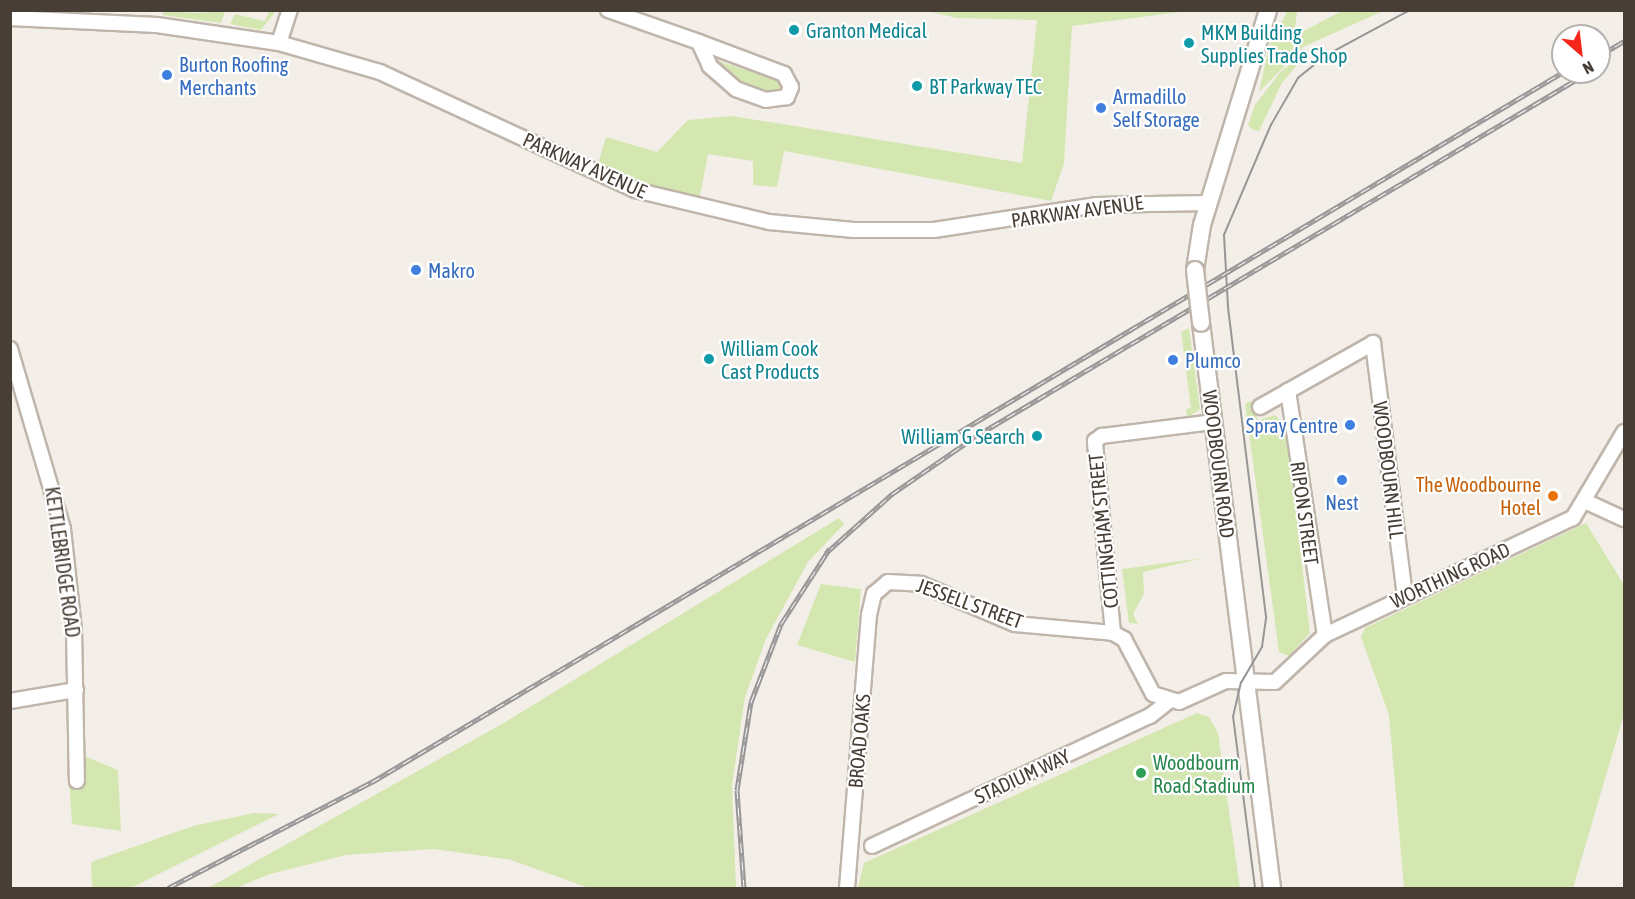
<!DOCTYPE html>
<style>
body{margin:0}
#map{position:relative;width:1635px;height:899px;overflow:hidden;background:#f3efe8;font-family:"Asap Condensed",sans-serif}
div>[style]{position:absolute}
.green>*{inset:0;background:#d4e7b1}
.roads{filter:drop-shadow(2px 0 #bfb5aa) drop-shadow(-2px 0 #bfb5aa) drop-shadow(0 2px #bfb5aa) drop-shadow(0 -2px #bfb5aa)}
.minor>*{height:14px;margin:-7px;padding:0 7px;transform-origin:7px;border-radius:7px;background:#fff}
.tertiary>*{height:16px;margin:-8px;padding:0 8px;transform-origin:8px;border-radius:8px;background:#fff}
.tram>*{height:1.5px;margin:-0.75px;padding:0 0.75px;transform-origin:0.75px;border-radius:0.75px;background:#979797}
.rail>*{height:5px;margin-top:-2.5px;transform-origin:0;background:repeating-linear-gradient(90deg,#fff 0 9px,#979797 0 18px);box-sizing:border-box;border-block:2px solid #979797}
.bridges{filter:drop-shadow(2px 0 #bfb5aa) drop-shadow(-2px 0 #bfb5aa) drop-shadow(0 2px #bfb5aa) drop-shadow(0 -2px #bfb5aa)}
.tertiary-bridge>*{height:16px;margin:-8px;padding:0 8px;transform-origin:8px;border-radius:8px;background:#fff}
.dots>*{width:16px;height:16px;translate:-50% -50%;box-sizing:border-box;border:3px solid #fff;border-radius:50%}
span{translate:-50% -50%;white-space:nowrap;text-align:center;line-height:1.15;-webkit-text-stroke:4.5px #fff;paint-order:stroke}
.culture-label{font-size:20px;color:#0d838f}
.left{translate:0 -50%;text-align:left}
.right{translate:-100% -50%;text-align:right}
.shop-label{font-size:20px;color:#366cbe}
.street-label{font-size:20px;color:#473f36}
.food-label{font-size:20px;color:#c56008}
.leisure-label{font-size:20px;color:#27864d}
.frame{position:absolute;inset:0;border:12px solid #473f36;pointer-events:none}
.north{position:absolute;left:1551px;top:24px;width:60px;height:60px;box-sizing:border-box;background:#fff;border:2px solid #b5b2af;border-radius:50%;rotate:152deg;font-size:16px;font-weight:700;line-height:24px;text-align:center;color:#473f36}
.north::after{content:'';display:block;margin:auto;width:21px;height:27px;background:#f7261b;clip-path:polygon(50% 0,100% 100%,50% 72%,0 100%)}
</style>
<div id="map">
<div class="green">
<i style="clip-path:polygon(1288px 10px,1297px 11px,1294px 36px,1342px 11px,1383px 11px,1303px 47px,1259px 92px,1269px 46px)"></i>
<i style="clip-path:polygon(164px 11px,196px 13px,225px 11px,221px 23px,162px 15px)"></i>
<i style="clip-path:polygon(269px 11px,276px 11px,261px 30px,230px 24px,235px 14px,265px 21px)"></i>
<i style="clip-path:polygon(926px 11px,1188px 11px,1072px 26px,1064px 164px,1051px 201px,784px 151px,777px 187px,753px 185px,753px 161px,708px 154px,699px 201px,652px 191px,597px 167px,606px 137px,657px 152px,688px 120px,732px 116px,1022px 163px,1037px 20px,957px 18px)"></i>
<i style="clip-path:polygon(1309px 51px,1282px 83px,1259px 131px,1253px 130px,1248px 125px,1255px 105px,1281px 71px)"></i>
<i style="clip-path:polygon(703px 56px,777px 80px,783px 96px,778px 100px,734px 87px)"></i>
<i style="clip-path:polygon(1189px 328px,1200px 409px,1187px 418px,1186px 409px,1191px 408px,1181px 332px)"></i>
<i style="clip-path:polygon(1251px 401px,1258px 420px,1275px 415px,1286px 427px,1310px 633px,1289px 656px,1279px 652px,1245px 404px)"></i>
<i style="clip-path:polygon(839px 518px,844px 524px,808px 562px,766px 639px,745px 697px,732px 785px,736px 888px,589px 888px,511px 860px,434px 849px,346px 855px,270px 874px,236px 888px,208px 888px,502px 724px)"></i>
<i style="clip-path:polygon(1586px 523px,1624px 585px,1624px 714px,1573px 888px,1404px 888px,1389px 715px,1361px 637px,1365px 628px)"></i>
<i style="clip-path:polygon(1203px 558px,1143px 572px,1144px 594px,1133px 614px,1138px 624px,1129px 623px,1122px 569px)"></i>
<i style="clip-path:polygon(821px 584px,861px 589px,855px 662px,797px 645px)"></i>
<i style="clip-path:polygon(1197px 713px,1209px 717px,1218px 733px,1240px 888px,858px 888px,864px 863px)"></i>
<i style="clip-path:polygon(67px 749px,118px 770px,121px 831px,72px 824px)"></i>
<i style="clip-path:polygon(254px 813px,279px 814px,131px 888px,92px 888px,91px 862px,193px 826px)"></i>
</div>
<div class="roads">
<div class="minor">
<i style="left:608px;top:10px;width:96px;rotate:19.4deg"></i>
<i style="left:699px;top:42px;width:91px;rotate:20.6deg"></i>
<i style="left:784px;top:74px;width:15px;rotate:62deg"></i>
<i style="left:791px;top:87px;width:11px;rotate:112deg"></i>
<i style="left:787px;top:97px;width:21px;rotate:172deg"></i>
<i style="left:766px;top:100px;width:32px;rotate:-160deg"></i>
<i style="left:736px;top:89px;width:35px;rotate:-139deg"></i>
<i style="left:710px;top:66px;width:26px;rotate:-115deg"></i>
<i style="left:10px;top:18px;width:147px;rotate:2.7deg"></i>
<i style="left:157px;top:25px;width:123px;rotate:8.4deg"></i>
<i style="left:279px;top:43px;width:105px;rotate:16deg"></i>
<i style="left:380px;top:72px;width:281px;rotate:24.8deg"></i>
<i style="left:635px;top:190px;width:138px;rotate:13.4deg"></i>
<i style="left:769px;top:222px;width:85px;rotate:5.4deg"></i>
<i style="left:854px;top:230px;width:80px"></i>
<i style="left:934px;top:230px;width:165px;rotate:-8.7deg"></i>
<i style="left:1097px;top:205px;width:112px;rotate:-1deg"></i>
<i style="left:279px;top:43px;width:35px;rotate:-72deg"></i>
<i style="left:10px;top:349px;width:188px;rotate:73.6deg"></i>
<i style="left:63px;top:529px;width:102px;rotate:83.8deg"></i>
<i style="left:74px;top:630px;width:151px;rotate:88.9deg"></i>
<i style="left:1288px;top:391px;width:247px;rotate:81.4deg"></i>
<i style="left:1260px;top:407px;width:130px;rotate:-29.5deg"></i>
<i style="left:1373px;top:343px;width:255px;rotate:82.8deg"></i>
<i style="left:1587px;top:502px;width:41px;rotate:24.7deg"></i>
<i style="left:1113px;top:633px;width:193px;rotate:-95.4deg"></i>
<i style="left:1095px;top:441px;width:9px;rotate:-36deg"></i>
<i style="left:1102px;top:436px;width:112px;rotate:-7.2deg"></i>
<i style="left:10px;top:701px;width:67px;rotate:-9.5deg"></i>
<i style="left:872px;top:846px;width:307px;rotate:-25.1deg"></i>
<i style="left:1150px;top:716px;width:23px;rotate:-38deg"></i>
<i style="left:847px;top:888px;width:274px;rotate:-85.4deg"></i>
<i style="left:869px;top:615px;width:22px;rotate:-77deg"></i>
<i style="left:874px;top:594px;width:18px;rotate:-41deg"></i>
<i style="left:888px;top:582px;width:33px;rotate:3deg"></i>
<i style="left:921px;top:584px;width:102px;rotate:23.1deg"></i>
<i style="left:1015px;top:624px;width:98px;rotate:5.2deg"></i>
<i style="left:1113px;top:633px;width:13px;rotate:29deg"></i>
<i style="left:1124px;top:639px;width:62px;rotate:62.2deg"></i>
<i style="left:1153px;top:694px;width:27px;rotate:17deg"></i>
<i style="left:1179px;top:702px;width:51px;rotate:-24.1deg"></i>
<i style="left:1226px;top:681px;width:49px;rotate:1.2deg"></i>
<i style="left:1275px;top:682px;width:69px;rotate:-43.2deg"></i>
<i style="left:1325px;top:635px;width:274px;rotate:-25.3deg"></i>
<i style="left:1573px;top:518px;width:100px;rotate:-59.3deg"></i>
</div>
<div class="tertiary">
<i style="left:1195px;top:270px;width:46px;rotate:-81.2deg"></i>
<i style="left:1202px;top:225px;width:225px;rotate:-72.9deg"></i>
<i style="left:1201px;top:323px;width:569px;rotate:82.84deg"></i>
</div>
</div>
<div class="tram">
<i style="left:1255px;top:888px;width:172px;rotate:-97.3deg"></i>
<i style="left:1233px;top:717px;width:35px;rotate:-77deg"></i>
<i style="left:1241px;top:683px;width:42px;rotate:-59.7deg"></i>
<i style="left:1262px;top:647px;width:30px;rotate:-82deg"></i>
<i style="left:1266px;top:617px;width:312px;rotate:-97deg"></i>
<i style="left:1228px;top:307px;width:72px;rotate:-93.2deg"></i>
<i style="left:1224px;top:235px;width:120px;rotate:-66.9deg"></i>
<i style="left:1271px;top:125px;width:54px;rotate:-60.1deg"></i>
<i style="left:1298px;top:78px;width:35px;rotate:-39deg"></i>
<i style="left:1325px;top:56px;width:97px;rotate:-28.4deg"></i>
</div>
<div class="rail">
<i style="left:1599px;top:56px;width:29px;rotate:-31deg"></i>
<i style="left:826px;top:553px;width:89px;rotate:-41.8deg"></i>
<i style="left:892px;top:494px;width:102px;rotate:-34.6deg"></i>
<i style="left:976px;top:436px;width:713px;rotate:-30.7deg"></i>
<i style="left:168px;top:888px;width:230px;rotate:-27.5deg"></i>
<i style="left:372px;top:782px;width:1387px;rotate:-30.8deg"></i>
<i style="left:744px;top:888px;width:98px;rotate:-94.1deg"></i>
<i style="left:737px;top:790px;width:89px;rotate:-81deg"></i>
<i style="left:751px;top:702px;width:84px;rotate:-69deg"></i>
<i style="left:781px;top:624px;width:90px;rotate:-57.2deg"></i>
</div>
<div class="bridges">
<div class="tertiary-bridge">
<i style="left:1195px;top:270px;width:53px;rotate:83.5deg"></i>
</div>
</div>
<div class="dots">
<i style="left:794px;top:30px;background:#0f9aa8"></i>
<i style="left:1189px;top:43px;background:#0f9aa8"></i>
<i style="left:167px;top:75px;background:#3f7fe0"></i>
<i style="left:917px;top:86px;background:#0f9aa8"></i>
<i style="left:1101px;top:108px;background:#3f7fe0"></i>
<i style="left:416px;top:270px;background:#3f7fe0"></i>
<i style="left:709px;top:359px;background:#0f9aa8"></i>
<i style="left:1173px;top:360px;background:#3f7fe0"></i>
<i style="left:1350px;top:425px;background:#3f7fe0"></i>
<i style="left:1037px;top:436px;background:#0f9aa8"></i>
<i style="left:1342px;top:480px;background:#3f7fe0"></i>
<i style="left:1553px;top:496px;background:#e8710a"></i>
<i style="left:1141px;top:773px;background:#2e9e5b"></i>
</div>
<div class="culture-label">
<span class="left" style="left:806px;top:30px">Granton Medical</span>
<span class="left" style="left:1201px;top:44px">MKM Building<br>Supplies Trade Shop</span>
<span class="left" style="left:929px;top:86px">BT Parkway TEC</span>
<span class="left" style="left:721px;top:360px">William Cook<br>Cast Products</span>
<span class="right" style="left:1025px;top:436px">William G Search</span>
</div>
<div class="shop-label">
<span class="left" style="left:179px;top:76px">Burton Roofing<br>Merchants</span>
<span class="left" style="left:1113px;top:108px">Armadillo<br>Self Storage</span>
<span class="left" style="left:428px;top:270px">Makro</span>
<span class="left" style="left:1185px;top:360px">Plumco</span>
<span class="right" style="left:1338px;top:425px">Spray Centre</span>
<span style="left:1342px;top:502px">Nest</span>
</div>
<div class="street-label">
<span style="left:585px;top:165px;rotate:24deg">PARKWAY AVENUE</span>
<span style="left:1077px;top:211px;rotate:-8deg">PARKWAY AVENUE</span>
<span style="left:1219px;top:464px;rotate:83deg">WOODBOURN ROAD</span>
<span style="left:1389px;top:470px;rotate:83deg">WOODBOURN HILL</span>
<span style="left:1305px;top:513px;rotate:82deg">RIPON STREET</span>
<span style="left:1103px;top:531px;rotate:-96deg">COTTINGHAM STREET</span>
<span style="left:63px;top:562px;rotate:82deg">KETTLEBRIDGE ROAD</span>
<span style="left:1450px;top:575px;rotate:-25deg">WORTHING ROAD</span>
<span style="left:970px;top:603px;rotate:20deg">JESSELL STREET</span>
<span style="left:859px;top:741px;rotate:-85deg">BROAD OAKS</span>
<span style="left:1022px;top:776px;rotate:-25deg">STADIUM WAY</span>
</div>
<div class="food-label">
<span class="right" style="left:1541px;top:496px">The Woodbourne<br>Hotel</span>
</div>
<div class="leisure-label">
<span class="left" style="left:1153px;top:774px">Woodbourn<br>Road Stadium</span>
</div>
<div class="frame"></div>
<div class="north">N</div>
</div>
